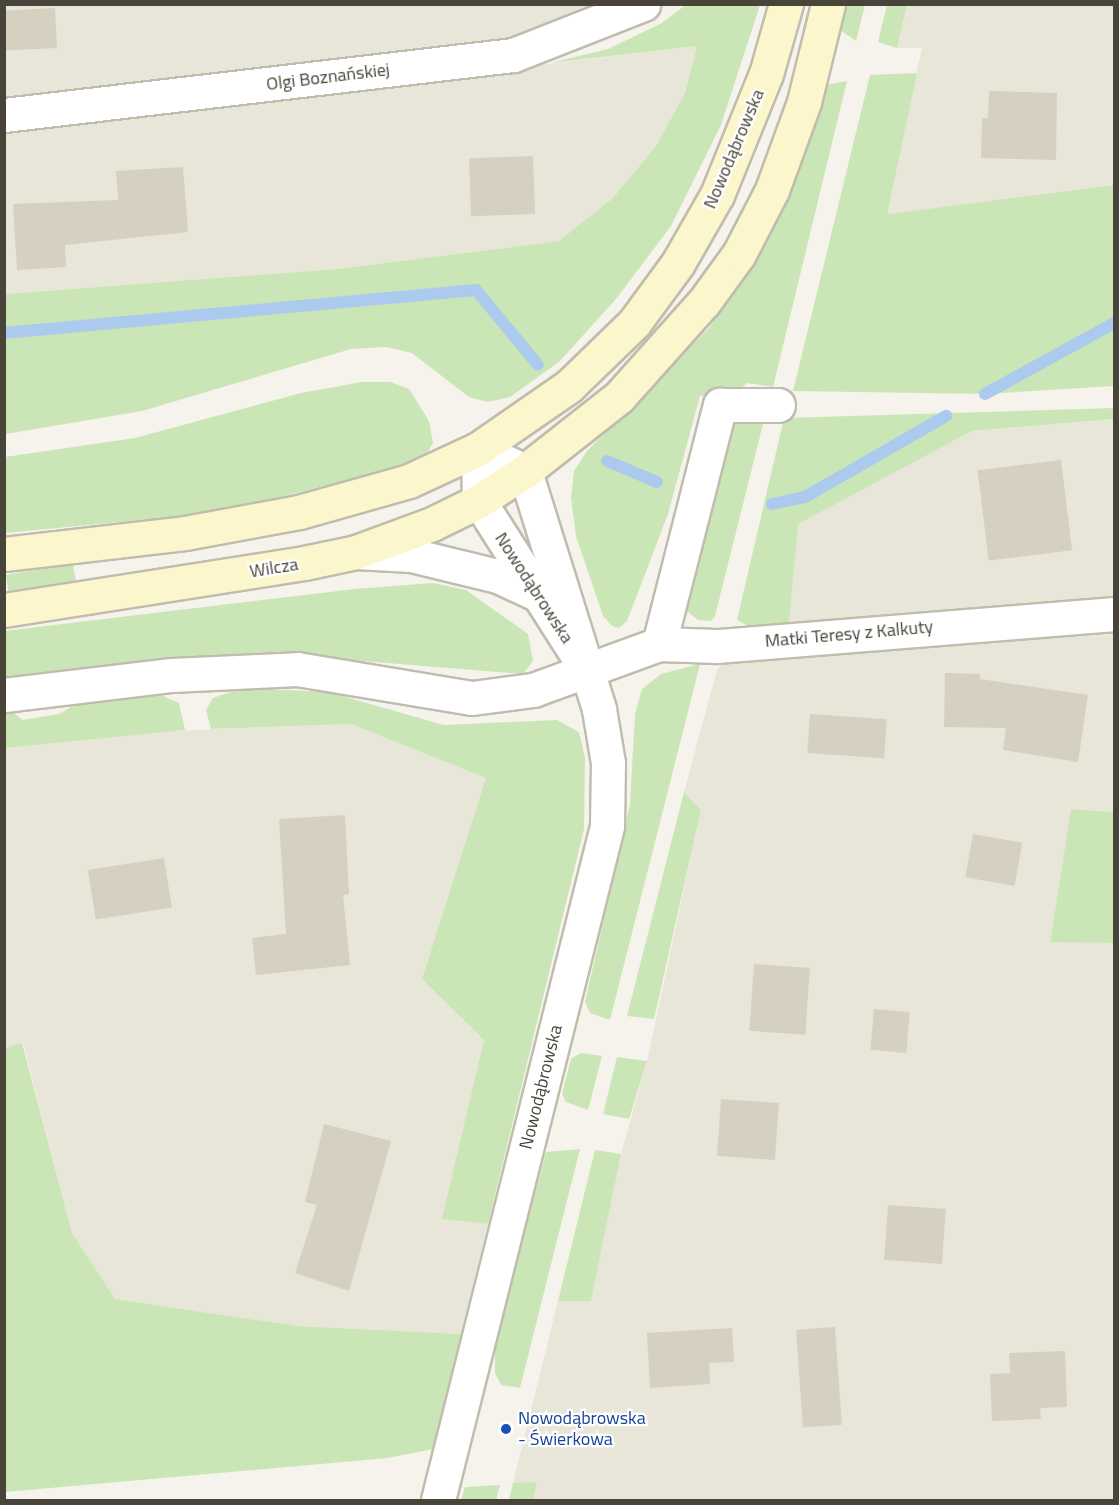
<!DOCTYPE html>
<meta charset="utf-8">
<style>
body{margin:0}
#map{position:relative;width:1119px;height:1505px;overflow:hidden;background:#f5f3eb;font-family:"Titillium Web",sans-serif}
div>[style]{position:absolute}
.residential>*{inset:0;background:#e8e5d9}
.green>*{inset:0;background:#cbe6b6;transform-origin:0 0}
.stream>*{height:12px;margin:-6px;padding:0 6px;transform-origin:6px;border-radius:6px;background:#abcaee}
.building>*{inset:0;background:#d6d0c1;transform-origin:0 0}
.roads{filter:drop-shadow(2px 0 #c0bcae) drop-shadow(-2px 0 #c0bcae) drop-shadow(0 2px #c0bcae) drop-shadow(0 -2px #c0bcae)}
.street>*{height:33px;margin:-16.5px;padding:0 16.5px;transform-origin:16.5px;border-radius:16.5px;background:#fff}
.secondary>*{height:33px;margin:-16.5px;padding:0 16.5px;transform-origin:16.5px;border-radius:16.5px;background:#fcf6cd}
.dots>*{width:16px;height:16px;translate:-50% -50%;box-sizing:border-box;border:3px solid #fff;border-radius:50%}
span{translate:-50% -50%;white-space:nowrap;text-align:center;line-height:1.15;-webkit-text-stroke:4.5px #fff;paint-order:stroke}
.street-label{font-size:18px;color:#494439}
.transit-label{font-size:18px;color:#164399}
.left{translate:0 -50%;text-align:left}
.frame{position:absolute;inset:0;border:6px solid #494439;pointer-events:none}
</style>
<div id="map">
<div class="residential">
<i style="clip-path:polygon(4px 5px,606px 5px,513px 45px,5px 102px)"></i>
<i style="clip-path:polygon(907px 5px,1114px 5px,1114px 185px,886px 214px,922px 48px,897px 48px)"></i>
<i style="clip-path:polygon(697px 46px,685px 93px,656px 146px,613px 198px,559px 241px,337px 269px,5px 294px,5px 130px)"></i>
<i style="clip-path:polygon(1114px 419px,1114px 598px,789px 623px,797px 524px,972px 431px)"></i>
<i style="clip-path:polygon(1114px 634px,1114px 812px,1071px 809px,1050px 941px,1114px 943px,1114px 1500px,533px 1500px,537px 1483px,513px 1483px,558px 1301px,591px 1301px,621px 1154px,647px 1061px,701px 810px,684px 792px,717px 670px,724px 661px)"></i>
<i style="clip-path:polygon(351px 724px,487px 777px,422px 979px,484px 1040px,443px 1219px,488px 1224px,461px 1334px,297px 1326px,115px 1299px,72px 1233px,23px 1043px,5px 1048px,5px 748px,169px 731px)"></i>
</div>
<div class="green">
<i style="clip-path:polygon(687px 4px,760px 5px,721px 125px,671px 226px,616px 299px,559px 362px,510px 397px,488px 402px,469px 397px,412px 353px,386px 347px,351px 349px,142px 411px,5px 434px,5px 294px,337px 269px,559px 241px,613px 198px,656px 146px,685px 93px,697px 46px,550px 63px,608px 49px,662px 23px)"></i>
<i style="clip-path:polygon(842px 5px,865px 5px,856px 41px,836px 27px)"></i>
<i style="clip-path:polygon(887px 5px,907px 5px,897px 48px,878px 42px)"></i>
<i style="clip-path:polygon(917px 73px,887px 214px,1114px 185px,1114px 386px,985px 394px,793px 391px,870px 75px)"></i>
<i style="clip-path:polygon(847px 81px,773px 387px,747px 383px,735px 393px,700px 396px,668px 514px,627px 621px,619px 628px,612px 626px,603px 616px,576px 536px,571px 497px,574px 471px,587px 451px,709px 328px,754px 257px,789px 184px,806px 145px,820px 86px)"></i>
<i style="clip-path:polygon(362px 382px,390px 382px,409px 389px,429px 421px,433px 443px,427px 453px,393px 468px,273px 499px,172px 517px,5px 533px,5px 457px,135px 438px,301px 393px)"></i>
<i style="clip-path:polygon(1114px 408px,1114px 419px,972px 431px,798px 524px,789px 623px,749px 626px,737px 620px,784px 418px)"></i>
<i style="clip-path:polygon(733px 416px,764px 420px,715px 616px,711px 621px,698px 620px,687px 611px,684px 596px)"></i>
<i style="left:73px;top:564px;width:18px;height:68px;rotate:81deg"></i>
<i style="clip-path:polygon(433px 583px,466px 590px,528px 634px,533px 661px,523px 674px,313px 657px,5px 683px,4px 631px,355px 589px)"></i>
<i style="clip-path:polygon(700px 664px,610px 1020px,590px 1013px,585px 1002px,630px 804px,635px 714px,642px 689px,661px 674px)"></i>
<i style="clip-path:polygon(244px 688px,328px 692px,444px 725px,557px 720px,579px 732px,585px 758px,584px 829px,488px 1224px,442px 1219px,484px 1040px,422px 979px,486px 778px,351px 724px,211px 729px,206px 710px,213px 698px)"></i>
<i style="clip-path:polygon(161px 695px,179px 703px,185px 730px,5px 748px,4px 710px,11px 710px,22px 720px,59px 714px,81px 701px)"></i>
<i style="clip-path:polygon(684px 792px,701px 810px,654px 1019px,627px 1016px)"></i>
<i style="clip-path:polygon(1071px 809px,1114px 812px,1114px 943px,1050px 942px)"></i>
<i style="clip-path:polygon(22px 1043px,72px 1233px,115px 1299px,297px 1326px,461px 1334px,433px 1449px,388px 1458px,5px 1492px,4px 1048px)"></i>
<i style="clip-path:polygon(581px 1053px,602px 1056px,588px 1110px,566px 1102px,562px 1094px,571px 1059px)"></i>
<i style="clip-path:polygon(617px 1057px,647px 1061px,629px 1119px,603px 1114px)"></i>
<i style="clip-path:polygon(580px 1149px,520px 1388px,501px 1385px,495px 1373px,495px 1345px,546px 1152px)"></i>
<i style="clip-path:polygon(595px 1150px,621px 1154px,591px 1301px,558px 1301px)"></i>
<i style="clip-path:polygon(537px 1482px,533px 1500px,509px 1500px,513px 1483px)"></i>
<i style="clip-path:polygon(500px 1485px,496px 1500px,461px 1500px,465px 1487px)"></i>
</div>
<div class="stream">
<i style="left:4px;top:333px;width:474px;rotate:-5.2deg"></i>
<i style="left:476px;top:290px;width:97px;rotate:50.4deg"></i>
<i style="left:985px;top:394px;width:147px;rotate:-28.8deg"></i>
<i style="left:607px;top:461px;width:54px;rotate:22.8deg"></i>
<i style="left:772px;top:504px;width:34px;rotate:-12deg"></i>
<i style="left:805px;top:497px;width:163px;rotate:-29.9deg"></i>
</div>
<div class="building">
<i style="left:55px;top:8px;width:40px;height:51px;rotate:87deg"></i>
<i style="clip-path:polygon(989px 91px,1057px 93px,1056px 160px,981px 158px,982px 118px,988px 118px)"></i>
<i style="left:533px;top:156px;width:58px;height:64px;rotate:88deg"></i>
<i style="clip-path:polygon(183px 167px,188px 232px,65px 245px,66px 267px,17px 270px,13px 204px,118px 200px,116px 171px)"></i>
<i style="left:1061px;top:460px;width:91px;height:84px;rotate:83deg"></i>
<i style="clip-path:polygon(945px 673px,980px 674px,980px 679px,1088px 695px,1078px 762px,1003px 750px,1006px 728px,944px 727px)"></i>
<i style="left:810px;top:714px;width:77px;height:39px;rotate:4deg"></i>
<i style="clip-path:polygon(345px 815px,349px 894px,343px 895px,350px 965px,256px 975px,252px 938px,286px 934px,279px 819px)"></i>
<i style="left:973px;top:834px;width:50px;height:44px;rotate:10deg"></i>
<i style="left:164px;top:858px;width:50px;height:77px;rotate:81deg"></i>
<i style="left:754px;top:964px;width:56px;height:67px;rotate:4deg"></i>
<i style="left:874px;top:1009px;width:36px;height:41px;rotate:5deg"></i>
<i style="left:721px;top:1099px;width:58px;height:57px;rotate:4deg"></i>
<i style="clip-path:polygon(324px 1124px,391px 1141px,349px 1291px,295px 1273px,317px 1205px,305px 1202px)"></i>
<i style="left:888px;top:1205px;width:58px;height:55px;rotate:4deg"></i>
<i style="left:835px;top:1327px;width:98px;height:39px;rotate:86deg"></i>
<i style="clip-path:polygon(732px 1328px,734px 1362px,709px 1363px,710px 1384px,650px 1388px,647px 1333px)"></i>
<i style="clip-path:polygon(1065px 1351px,1067px 1407px,1040px 1408px,1041px 1419px,992px 1421px,990px 1374px,1010px 1373px,1009px 1353px)"></i>
</div>
<div class="roads">
<div class="street">
<i style="left:4px;top:115px;width:513px;rotate:-6.72deg"></i>
<i style="left:513px;top:55px;width:140px;rotate:-21.4deg"></i>
<i style="left:356px;top:552px;width:55px;rotate:3.1deg"></i>
<i style="left:411px;top:555px;width:89px;rotate:13.6deg"></i>
<i style="left:498px;top:576px;width:45px;rotate:24.9deg"></i>
<i style="left:659px;top:644px;width:247px;rotate:-75.7deg"></i>
<i style="left:720px;top:405px;width:58px"></i>
<i style="left:4px;top:695px;width:169px;rotate:-6.8deg"></i>
<i style="left:172px;top:675px;width:125px;rotate:-2.7deg"></i>
<i style="left:297px;top:669px;width:177px;rotate:9.4deg"></i>
<i style="left:472px;top:698px;width:62px;rotate:-7.5deg"></i>
<i style="left:533px;top:690px;width:134px;rotate:-20.1deg"></i>
<i style="left:659px;top:644px;width:58px;rotate:2deg"></i>
<i style="left:717px;top:646px;width:398px;rotate:-4.6deg"></i>
<i style="left:438px;top:1500px;width:695px;rotate:-75.92deg"></i>
<i style="left:607px;top:826px;width:63px;rotate:-89.1deg"></i>
<i style="left:608px;top:763px;width:55px;rotate:-99.5deg"></i>
<i style="left:599px;top:709px;width:249px;rotate:-107.3deg"></i>
<i style="left:525px;top:471px;width:52px;rotate:-154.9deg"></i>
<i style="left:478px;top:449px;width:52px;rotate:88.9deg"></i>
<i style="left:479px;top:501px;width:203px;rotate:57.5deg"></i>
</div>
<div class="secondary">
<i style="left:4px;top:554px;width:182px;rotate:-6.6deg"></i>
<i style="left:185px;top:533px;width:116px;rotate:-10.4deg"></i>
<i style="left:299px;top:512px;width:114px;rotate:-15.7deg"></i>
<i style="left:409px;top:481px;width:76px;rotate:-24.9deg"></i>
<i style="left:478px;top:449px;width:111px;rotate:-34.7deg"></i>
<i style="left:569px;top:386px;width:91px;rotate:-44.1deg"></i>
<i style="left:634px;top:323px;width:74px;rotate:-53.7deg"></i>
<i style="left:678px;top:263px;width:78px;rotate:-60.2deg"></i>
<i style="left:717px;top:195px;width:131px;rotate:-68deg"></i>
<i style="left:766px;top:74px;width:73px;rotate:-74.1deg"></i>
<i style="left:4px;top:610px;width:304px;rotate:-8.9deg"></i>
<i style="left:304px;top:563px;width:53px;rotate:-11.9deg"></i>
<i style="left:356px;top:552px;width:81px;rotate:-20.2deg"></i>
<i style="left:432px;top:524px;width:52px;rotate:-26.1deg"></i>
<i style="left:479px;top:501px;width:55px;rotate:-33.1deg"></i>
<i style="left:525px;top:471px;width:120px;rotate:-38.2deg"></i>
<i style="left:619px;top:397px;width:127px;rotate:-48.2deg"></i>
<i style="left:704px;top:302px;width:59px;rotate:-53.9deg"></i>
<i style="left:739px;top:254px;width:72px;rotate:-62.7deg"></i>
<i style="left:772px;top:190px;width:94px;rotate:-70deg"></i>
<i style="left:804px;top:102px;width:101px;rotate:-76.2deg"></i>
</div>
</div>
<div class="dots">
<i style="left:506px;top:1429px;background:#1a4fb4"></i>
</div>
<div class="street-label">
<span style="left:328px;top:77px;rotate:-7deg">Olgi Boznańskiej</span>
<span style="left:734px;top:149px;rotate:-67deg">Nowodąbrowska</span>
<span style="left:274px;top:568px;rotate:-9deg">Wilcza</span>
<span style="left:534px;top:588px;rotate:57deg">Nowodąbrowska</span>
<span style="left:849px;top:634px;rotate:-5deg">Matki Teresy z Kalkuty</span>
<span style="left:541px;top:1087px;rotate:-76deg">Nowodąbrowska</span>
</div>
<div class="transit-label">
<span class="left" style="left:518px;top:1429px">Nowodąbrowska<br>- Świerkowa</span>
</div>
<div class="frame"></div>
</div>
